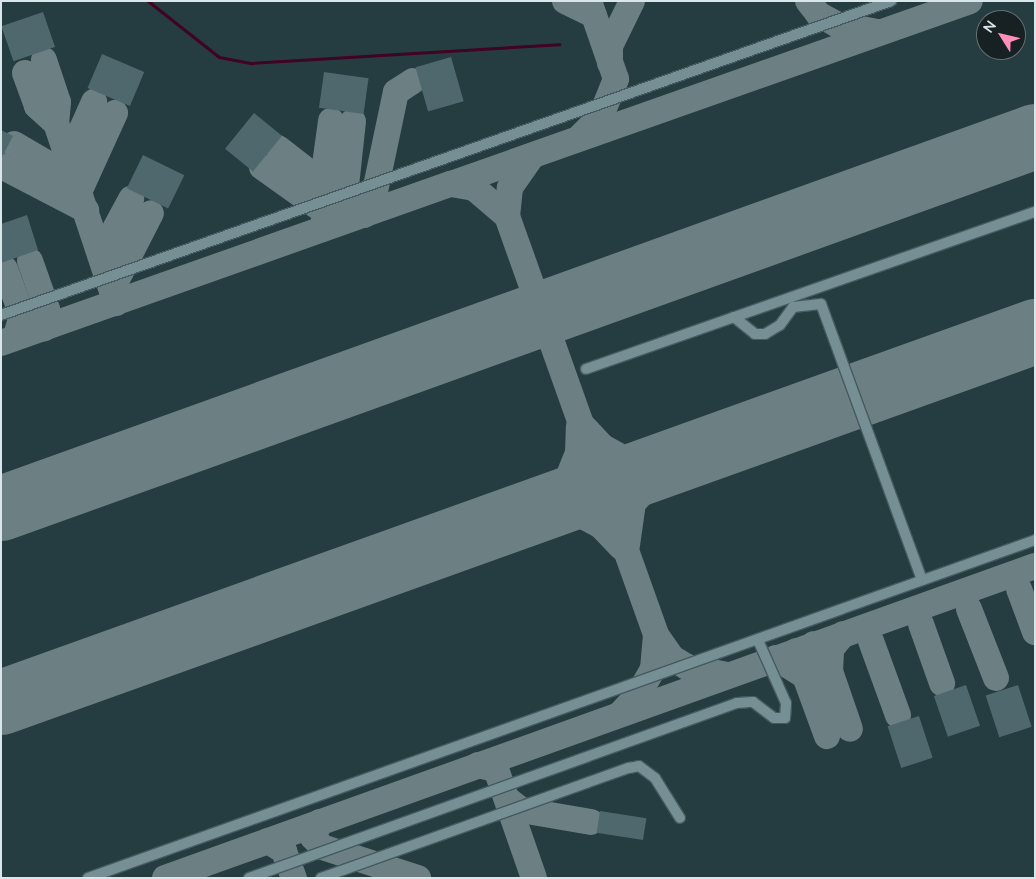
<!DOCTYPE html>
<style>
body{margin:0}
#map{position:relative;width:1036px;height:879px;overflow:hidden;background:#253c41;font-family:Lato,sans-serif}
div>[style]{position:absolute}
.stream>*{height:3px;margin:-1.5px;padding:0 1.5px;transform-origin:1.5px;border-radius:1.5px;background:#400322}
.taxiway>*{height:26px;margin:-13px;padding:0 13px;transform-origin:13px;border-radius:13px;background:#6c7f83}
.runway>*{height:65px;margin:-32.5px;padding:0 32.5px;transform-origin:32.5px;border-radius:32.5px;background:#6c7f83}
.building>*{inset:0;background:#4f686d;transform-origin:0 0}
.roads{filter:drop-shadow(1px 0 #455a5e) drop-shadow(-1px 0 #455a5e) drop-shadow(0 1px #455a5e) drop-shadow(0 -1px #455a5e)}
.minor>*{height:10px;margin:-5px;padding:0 5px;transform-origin:5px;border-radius:5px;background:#768f94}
span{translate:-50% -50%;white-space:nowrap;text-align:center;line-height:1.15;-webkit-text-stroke:4.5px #172123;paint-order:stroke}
.frame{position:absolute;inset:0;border:2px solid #d9e7ea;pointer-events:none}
.north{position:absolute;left:976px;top:10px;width:50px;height:50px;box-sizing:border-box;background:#172123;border:1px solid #657073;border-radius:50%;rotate:306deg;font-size:14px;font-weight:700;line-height:20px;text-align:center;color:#d9e7ea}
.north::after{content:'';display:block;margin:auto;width:18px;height:22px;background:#ff8eba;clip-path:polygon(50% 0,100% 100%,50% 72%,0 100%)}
</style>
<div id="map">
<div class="stream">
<i style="left:148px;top:1px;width:90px;rotate:38.3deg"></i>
<i style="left:219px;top:57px;width:33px;rotate:11deg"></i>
<i style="left:251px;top:63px;width:309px;rotate:-3.5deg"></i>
</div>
<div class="taxiway">
<i style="left:565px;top:1px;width:32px;rotate:26deg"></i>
<i style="left:808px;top:1px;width:16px;rotate:52deg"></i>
<i style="left:818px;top:14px;width:21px;rotate:29deg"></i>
<i style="left:836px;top:24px;width:42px;rotate:11deg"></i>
<i style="left:44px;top:60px;width:44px;rotate:71.6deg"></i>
<i style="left:58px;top:102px;width:21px;rotate:95deg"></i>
<i style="left:56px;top:123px;width:190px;rotate:71.6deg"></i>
<i style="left:610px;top:63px;width:17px;rotate:-90deg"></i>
<i style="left:610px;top:46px;width:50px;rotate:-63.9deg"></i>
<i style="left:25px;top:73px;width:35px;rotate:70deg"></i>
<i style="left:37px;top:106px;width:25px;rotate:42deg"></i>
<i style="left:581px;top:136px;width:28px;rotate:-45deg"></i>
<i style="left:601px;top:116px;width:40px;rotate:-68deg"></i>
<i style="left:616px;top:79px;width:83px;rotate:-109.1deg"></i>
<i style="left:14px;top:144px;width:69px;rotate:30.3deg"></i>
<i style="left:278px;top:148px;width:109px;rotate:37.9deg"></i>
<i style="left:364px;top:215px;width:21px;rotate:-62deg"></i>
<i style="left:374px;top:196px;width:106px;rotate:-78.1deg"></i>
<i style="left:396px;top:92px;width:20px;rotate:-33deg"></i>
<i style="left:532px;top:156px;width:39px;rotate:125deg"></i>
<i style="left:510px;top:188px;width:28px;rotate:96deg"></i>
<i style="left:507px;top:216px;width:43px;rotate:-139.7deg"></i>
<i style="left:474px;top:188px;width:23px;rotate:-170deg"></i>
<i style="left:451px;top:184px;width:550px;rotate:-19.42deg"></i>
<i style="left:68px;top:160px;width:64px;rotate:-65.9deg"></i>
<i style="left:1px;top:166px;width:96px;rotate:27.4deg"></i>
<i style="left:262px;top:167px;width:77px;rotate:35.5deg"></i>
<i style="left:325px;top:212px;width:17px;rotate:97deg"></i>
<i style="left:79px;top:192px;width:87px;rotate:-65.5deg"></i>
<i style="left:330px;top:192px;width:15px;rotate:-118deg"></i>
<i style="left:323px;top:179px;width:59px;rotate:-82.1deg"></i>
<i style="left:344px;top:204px;width:83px;rotate:-83.8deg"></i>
<i style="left:507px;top:216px;width:445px;rotate:70.4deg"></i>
<i style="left:656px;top:635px;width:28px;rotate:55deg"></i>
<i style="left:672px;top:658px;width:17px;rotate:31deg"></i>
<i style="left:687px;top:667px;width:41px;rotate:11.3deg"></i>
<i style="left:101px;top:255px;width:64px;rotate:-61.8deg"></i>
<i style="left:5px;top:269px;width:49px;rotate:69.7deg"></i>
<i style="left:22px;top:315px;width:18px;rotate:106deg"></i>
<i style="left:112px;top:289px;width:85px;rotate:-62.8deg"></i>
<i style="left:22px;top:315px;width:26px;rotate:31deg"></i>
<i style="left:44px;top:328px;width:19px;rotate:-81deg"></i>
<i style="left:47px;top:309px;width:51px;rotate:-109.5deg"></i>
<i style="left:1px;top:343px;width:477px;rotate:-19.5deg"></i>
<i style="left:585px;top:428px;width:26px;rotate:47deg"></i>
<i style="left:603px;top:447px;width:25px;rotate:29deg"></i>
<i style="left:625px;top:459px;width:47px;rotate:2.4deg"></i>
<i style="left:534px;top:511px;width:43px;rotate:2.7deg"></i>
<i style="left:577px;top:513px;width:27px;rotate:28deg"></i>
<i style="left:601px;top:526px;width:29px;rotate:46deg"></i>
<i style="left:534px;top:511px;width:40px;rotate:-40deg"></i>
<i style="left:565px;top:485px;width:35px;rotate:-68deg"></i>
<i style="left:578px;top:452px;width:25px;rotate:-88deg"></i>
<i style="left:627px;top:545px;width:42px;rotate:-81.9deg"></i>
<i style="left:633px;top:503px;width:57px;rotate:-47.1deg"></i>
<i style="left:1019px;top:589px;width:46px;rotate:69.6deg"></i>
<i style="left:969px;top:609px;width:74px;rotate:68.6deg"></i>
<i style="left:921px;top:624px;width:63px;rotate:70.4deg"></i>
<i style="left:871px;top:641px;width:79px;rotate:70deg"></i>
<i style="left:796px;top:651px;width:19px;rotate:9deg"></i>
<i style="left:815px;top:654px;width:23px;rotate:49deg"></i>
<i style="left:830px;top:671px;width:22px;rotate:-87deg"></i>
<i style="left:831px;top:649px;width:19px;rotate:-51deg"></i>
<i style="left:776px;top:658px;width:34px;rotate:32deg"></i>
<i style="left:805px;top:676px;width:22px;rotate:-85deg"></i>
<i style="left:807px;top:654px;width:12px;rotate:-55deg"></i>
<i style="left:830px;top:671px;width:61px;rotate:71deg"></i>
<i style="left:805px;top:676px;width:64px;rotate:69.9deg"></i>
<i style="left:621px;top:713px;width:25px;rotate:-47deg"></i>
<i style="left:638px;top:695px;width:30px;rotate:-60deg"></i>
<i style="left:653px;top:669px;width:34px;rotate:-85deg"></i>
<i style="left:478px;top:765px;width:18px;rotate:13deg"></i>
<i style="left:496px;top:769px;width:115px;rotate:70.8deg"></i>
<i style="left:507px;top:799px;width:18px;rotate:38deg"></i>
<i style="left:521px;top:810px;width:71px;rotate:9.7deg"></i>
<i style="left:320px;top:822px;width:17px;rotate:115deg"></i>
<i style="left:313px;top:837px;width:13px;rotate:48deg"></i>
<i style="left:322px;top:847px;width:101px;rotate:17.9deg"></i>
<i style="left:268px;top:841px;width:19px;rotate:32deg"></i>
<i style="left:284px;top:851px;width:29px;rotate:70deg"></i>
<i style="left:165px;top:878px;width:924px;rotate:-19.73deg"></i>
</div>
<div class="runway">
<i style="left:1px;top:508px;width:1099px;rotate:-19.79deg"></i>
<i style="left:1px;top:702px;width:1099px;rotate:-19.74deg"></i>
</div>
<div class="building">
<i style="left:43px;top:12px;width:37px;height:44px;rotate:71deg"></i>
<i style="left:102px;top:54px;width:46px;height:37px;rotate:23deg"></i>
<i style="left:451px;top:57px;width:46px;height:37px;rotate:74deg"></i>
<i style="left:324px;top:72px;width:45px;height:36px;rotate:8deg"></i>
<i style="left:254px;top:113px;width:36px;height:46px;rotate:39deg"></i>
<i style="clip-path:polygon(1px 130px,13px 136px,1px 159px)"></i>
<i style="left:143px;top:155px;width:46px;height:37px;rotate:26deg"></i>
<i style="clip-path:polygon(27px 215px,38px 250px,1px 263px,1px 224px)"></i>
<i style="left:966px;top:685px;width:43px;height:34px;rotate:71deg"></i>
<i style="left:1018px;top:685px;width:44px;height:34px;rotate:72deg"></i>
<i style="left:919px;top:716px;width:44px;height:33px;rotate:72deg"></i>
<i style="left:600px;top:811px;width:47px;height:22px;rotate:9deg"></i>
</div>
<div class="roads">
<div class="minor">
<i style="left:1px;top:315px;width:944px;rotate:-19.43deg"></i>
<i style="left:734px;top:317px;width:27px;rotate:39deg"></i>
<i style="left:755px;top:334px;width:10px"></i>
<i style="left:765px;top:334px;width:17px;rotate:-31deg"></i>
<i style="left:780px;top:325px;width:22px;rotate:-54deg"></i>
<i style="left:793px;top:307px;width:28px;rotate:-6deg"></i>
<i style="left:821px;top:304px;width:294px;rotate:69.9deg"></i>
<i style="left:586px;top:369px;width:476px;rotate:-19.3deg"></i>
<i style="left:88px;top:878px;width:1006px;rotate:-19.64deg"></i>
<i style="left:249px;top:878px;width:518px;rotate:-19.73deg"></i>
<i style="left:737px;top:703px;width:16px;rotate:-4deg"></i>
<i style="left:753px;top:702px;width:26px;rotate:37deg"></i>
<i style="left:774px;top:718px;width:11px"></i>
<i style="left:785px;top:718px;width:15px;rotate:-86deg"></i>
<i style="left:786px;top:703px;width:69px;rotate:-114deg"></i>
<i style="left:321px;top:878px;width:327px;rotate:-19.7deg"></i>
<i style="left:629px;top:768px;width:10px;rotate:-11deg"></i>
<i style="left:639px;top:766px;width:20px;rotate:37deg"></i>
<i style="left:655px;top:778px;width:47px;rotate:58deg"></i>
</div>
</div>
<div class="frame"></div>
<div class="north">N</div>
</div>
